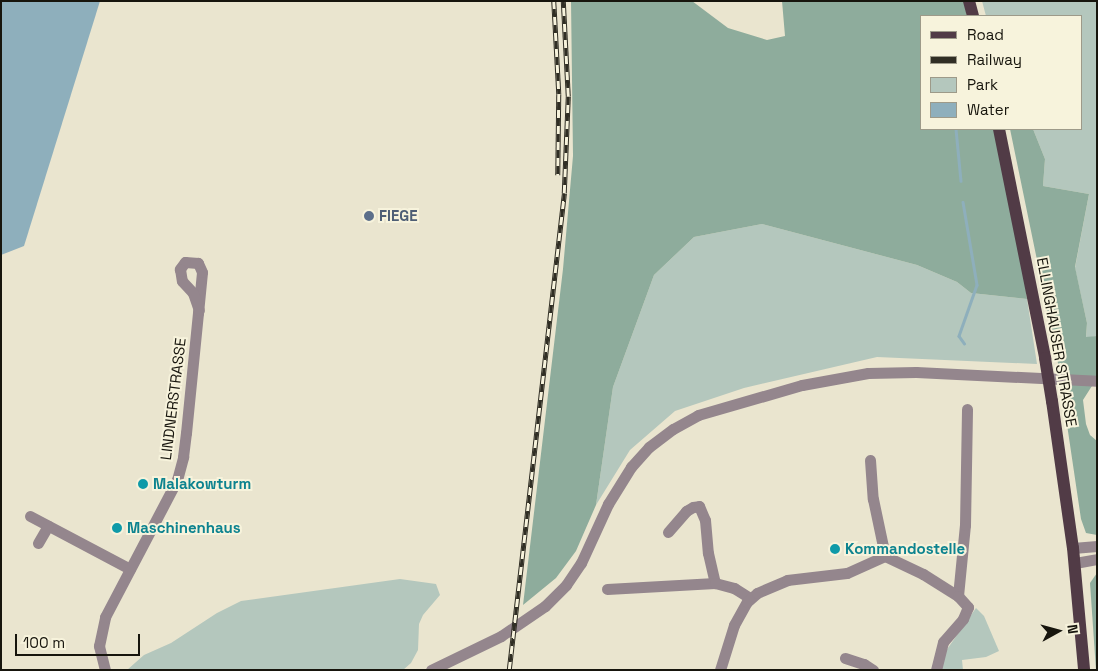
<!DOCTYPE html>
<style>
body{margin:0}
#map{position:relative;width:1098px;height:671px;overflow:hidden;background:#eae5cf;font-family:"Space Grotesk",sans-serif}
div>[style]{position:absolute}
.green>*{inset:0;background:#b4c7bd}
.forest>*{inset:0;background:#8eac9c}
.water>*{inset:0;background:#8eafbc}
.stream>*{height:2.5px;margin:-1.25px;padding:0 1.25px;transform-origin:1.25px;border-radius:1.25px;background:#8eafbc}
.minor>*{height:11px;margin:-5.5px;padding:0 5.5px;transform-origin:5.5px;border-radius:5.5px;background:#94868d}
.major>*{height:12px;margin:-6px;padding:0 6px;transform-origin:6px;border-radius:6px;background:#513b46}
.rail>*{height:4.5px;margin-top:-2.25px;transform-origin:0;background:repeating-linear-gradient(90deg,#f7f3dc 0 8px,#302e24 0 16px);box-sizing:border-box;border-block:1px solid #302e24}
.major-bridge>*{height:12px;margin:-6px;padding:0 6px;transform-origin:6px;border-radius:6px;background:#513b46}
.dots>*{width:14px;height:14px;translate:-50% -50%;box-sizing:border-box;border:2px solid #f7f3dc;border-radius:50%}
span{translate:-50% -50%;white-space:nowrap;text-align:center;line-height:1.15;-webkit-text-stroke:4px #f7f3dc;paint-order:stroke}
.service-label{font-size:15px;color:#4e5e75;font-weight:700}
.left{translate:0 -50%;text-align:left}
.street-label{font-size:15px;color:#17150d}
.culture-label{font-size:15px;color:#0d838f;font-weight:700}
.frame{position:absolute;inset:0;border:2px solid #17150d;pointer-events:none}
.legend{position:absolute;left:920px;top:15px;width:162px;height:115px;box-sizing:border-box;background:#f7f3dc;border:1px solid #9d9a89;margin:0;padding:6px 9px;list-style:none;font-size:15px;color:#17150d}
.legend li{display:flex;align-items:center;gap:10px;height:25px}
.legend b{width:25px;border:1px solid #9d9a89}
.north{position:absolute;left:1033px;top:606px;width:50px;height:50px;-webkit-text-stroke:4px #f7f3dc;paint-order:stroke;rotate:83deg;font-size:14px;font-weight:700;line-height:20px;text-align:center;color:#17150d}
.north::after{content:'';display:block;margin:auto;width:18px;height:22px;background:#17150d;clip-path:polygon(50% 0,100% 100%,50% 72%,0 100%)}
.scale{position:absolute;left:15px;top:634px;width:125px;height:22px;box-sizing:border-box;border:2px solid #17150d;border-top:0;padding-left:6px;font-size:15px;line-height:18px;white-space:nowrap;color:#17150d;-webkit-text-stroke:4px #f7f3dc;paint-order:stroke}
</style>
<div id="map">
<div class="green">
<i style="clip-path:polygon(982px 1px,1097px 1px,1097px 336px,1086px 338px,1087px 323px,1075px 268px,1089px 194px,1043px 186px,1045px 159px,1033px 129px,1082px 129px,1082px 16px,986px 16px)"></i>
<i style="clip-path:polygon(762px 224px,917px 265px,957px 282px,971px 293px,1027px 299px,1037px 364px,877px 357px,744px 388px,675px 411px,630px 450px,596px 505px,613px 387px,654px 275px,694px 237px)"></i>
<i style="clip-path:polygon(400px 579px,436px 584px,440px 595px,423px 615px,419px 624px,418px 650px,411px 663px,403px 670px,127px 670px,144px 655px,171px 643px,217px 613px,241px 601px)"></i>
<i style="clip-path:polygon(976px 608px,984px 616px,999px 651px,986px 657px,962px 660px,963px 670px,940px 670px,943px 655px)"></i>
</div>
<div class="forest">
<i style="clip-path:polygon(571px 1px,692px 1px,728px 28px,767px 40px,785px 36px,782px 1px,964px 1px,967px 16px,922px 16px,922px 129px,994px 129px,1024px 273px,1027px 299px,971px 293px,957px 282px,917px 265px,762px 224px,694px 237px,654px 275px,613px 387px,596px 505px,576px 551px,556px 578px,523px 605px,563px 269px,573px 156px)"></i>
<i style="clip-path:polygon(1010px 129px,1033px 129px,1045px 159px,1043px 186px,1089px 194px,1075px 267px,1087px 323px,1086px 337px,1097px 336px,1097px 378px,1083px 400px,1086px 424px,1090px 435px,1097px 441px,1097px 535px,1086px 533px,1081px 519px,1057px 357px)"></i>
<i style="clip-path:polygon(1097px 573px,1097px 670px,1096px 670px,1090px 583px)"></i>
</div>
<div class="water">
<i style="clip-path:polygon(1px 1px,100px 1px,24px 246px,1px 255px)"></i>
</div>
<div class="stream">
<i style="left:956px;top:129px;width:52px;rotate:84.5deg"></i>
<i style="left:963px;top:202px;width:84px;rotate:80.4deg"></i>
<i style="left:977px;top:285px;width:54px;rotate:109.4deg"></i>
<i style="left:959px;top:336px;width:9px;rotate:54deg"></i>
</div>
<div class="minor">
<i style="left:870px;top:460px;width:39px;rotate:86deg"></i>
<i style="left:873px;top:499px;width:58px;rotate:78.1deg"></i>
<i style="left:30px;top:516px;width:113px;rotate:27.9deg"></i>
<i style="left:668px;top:532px;width:28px;rotate:-49deg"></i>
<i style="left:686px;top:511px;width:8px;rotate:-30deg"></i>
<i style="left:693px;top:507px;width:6px;rotate:-9deg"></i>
<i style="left:699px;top:506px;width:15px;rotate:67deg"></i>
<i style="left:705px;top:520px;width:33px;rotate:85deg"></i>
<i style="left:708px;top:553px;width:31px;rotate:77deg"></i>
<i style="left:38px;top:543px;width:20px;rotate:-60deg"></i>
<i style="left:1073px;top:548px;width:24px;rotate:-5deg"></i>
<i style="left:1075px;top:563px;width:22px;rotate:-10deg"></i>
<i style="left:607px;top:589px;width:108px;rotate:-3.2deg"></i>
<i style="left:715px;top:583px;width:20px;rotate:15deg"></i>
<i style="left:734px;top:588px;width:19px;rotate:32deg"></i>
<i style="left:958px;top:596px;width:71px;rotate:-84.4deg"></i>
<i style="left:965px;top:525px;width:116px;rotate:-89deg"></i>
<i style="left:845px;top:658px;width:20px;rotate:18deg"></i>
<i style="left:864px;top:664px;width:11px;rotate:34deg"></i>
<i style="left:105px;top:670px;width:25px;rotate:-104deg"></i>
<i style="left:99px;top:646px;width:30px;rotate:-78deg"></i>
<i style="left:105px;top:617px;width:155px;rotate:-62.3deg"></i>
<i style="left:177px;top:480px;width:24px;rotate:-75deg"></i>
<i style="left:183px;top:457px;width:24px;rotate:-83deg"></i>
<i style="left:186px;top:433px;width:121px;rotate:-84.3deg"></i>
<i style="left:198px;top:313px;width:41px;rotate:-84.4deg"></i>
<i style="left:202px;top:272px;width:10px;rotate:-114deg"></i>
<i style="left:198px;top:263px;width:13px;rotate:-176deg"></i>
<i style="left:185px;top:262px;width:9px;rotate:126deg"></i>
<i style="left:180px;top:269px;width:12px;rotate:81deg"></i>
<i style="left:182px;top:281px;width:16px;rotate:47deg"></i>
<i style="left:193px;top:293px;width:18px;rotate:71deg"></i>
<i style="left:431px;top:670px;width:78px;rotate:-25.9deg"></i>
<i style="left:501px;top:636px;width:53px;rotate:-34.3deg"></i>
<i style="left:545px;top:606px;width:30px;rotate:-45deg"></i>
<i style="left:566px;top:585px;width:27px;rotate:-56deg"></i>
<i style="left:581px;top:563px;width:65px;rotate:-65.4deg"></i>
<i style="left:608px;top:504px;width:44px;rotate:-58.1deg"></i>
<i style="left:631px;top:467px;width:27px;rotate:-48deg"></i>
<i style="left:649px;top:447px;width:30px;rotate:-37deg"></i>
<i style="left:673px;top:429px;width:29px;rotate:-29deg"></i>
<i style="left:698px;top:415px;width:108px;rotate:-16.1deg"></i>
<i style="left:802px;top:385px;width:67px;rotate:-10.3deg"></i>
<i style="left:868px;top:373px;width:48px;rotate:-1.2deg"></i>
<i style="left:916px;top:372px;width:181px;rotate:2.8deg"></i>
<i style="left:720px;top:670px;width:47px;rotate:-72.7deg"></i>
<i style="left:734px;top:625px;width:26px;rotate:-61deg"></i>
<i style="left:747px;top:602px;width:13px;rotate:-42deg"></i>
<i style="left:757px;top:593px;width:33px;rotate:-23deg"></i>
<i style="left:787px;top:580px;width:60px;rotate:-6.7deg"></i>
<i style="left:847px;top:573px;width:42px;rotate:-24.1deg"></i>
<i style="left:885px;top:556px;width:42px;rotate:25.3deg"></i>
<i style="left:923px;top:574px;width:41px;rotate:32.2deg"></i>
<i style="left:958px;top:596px;width:15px;rotate:48deg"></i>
<i style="left:968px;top:607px;width:13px;rotate:113deg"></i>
<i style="left:963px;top:619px;width:30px;rotate:131deg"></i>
<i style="left:943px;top:642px;width:29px;rotate:104deg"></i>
</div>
<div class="major">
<i style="left:969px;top:1px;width:16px;rotate:75deg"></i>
<i style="left:999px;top:129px;width:234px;rotate:78.6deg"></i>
<i style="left:1052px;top:401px;width:148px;rotate:81.9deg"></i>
<i style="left:1073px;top:548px;width:122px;rotate:84.8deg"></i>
</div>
<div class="rail">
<i style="left:554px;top:1px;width:93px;rotate:86.9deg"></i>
<i style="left:559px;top:94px;width:81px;rotate:90.7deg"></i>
<i style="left:509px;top:670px;width:480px;rotate:-83.4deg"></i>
<i style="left:564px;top:193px;width:97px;rotate:-87.6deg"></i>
<i style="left:568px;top:96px;width:95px;rotate:-93deg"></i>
</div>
<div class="major-bridge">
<i style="left:1045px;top:358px;width:44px;rotate:80.8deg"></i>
</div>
<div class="dots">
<i style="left:369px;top:216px;background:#5c6f8a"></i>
<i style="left:143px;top:484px;background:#0f9aa8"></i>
<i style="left:117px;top:528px;background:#0f9aa8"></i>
<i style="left:835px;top:549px;background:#0f9aa8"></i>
</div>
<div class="service-label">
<span class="left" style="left:379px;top:216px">FIEGE</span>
</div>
<div class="street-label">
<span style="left:1057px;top:342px;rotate:80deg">ELLINGHAUSER STRASSE</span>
<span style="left:173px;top:399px;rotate:-83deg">LINDNERSTRASSE</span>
</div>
<div class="culture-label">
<span class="left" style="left:153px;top:484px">Malakowturm</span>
<span class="left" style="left:127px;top:528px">Maschinenhaus</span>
<span class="left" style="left:845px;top:549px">Kommandostelle</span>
</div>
<div class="frame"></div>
<ul class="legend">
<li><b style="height:6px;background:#513b46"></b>Road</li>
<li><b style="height:6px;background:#302e24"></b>Railway</li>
<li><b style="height:14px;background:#b4c7bd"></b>Park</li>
<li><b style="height:14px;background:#8eafbc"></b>Water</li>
</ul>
<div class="north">N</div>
<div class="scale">100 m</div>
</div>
